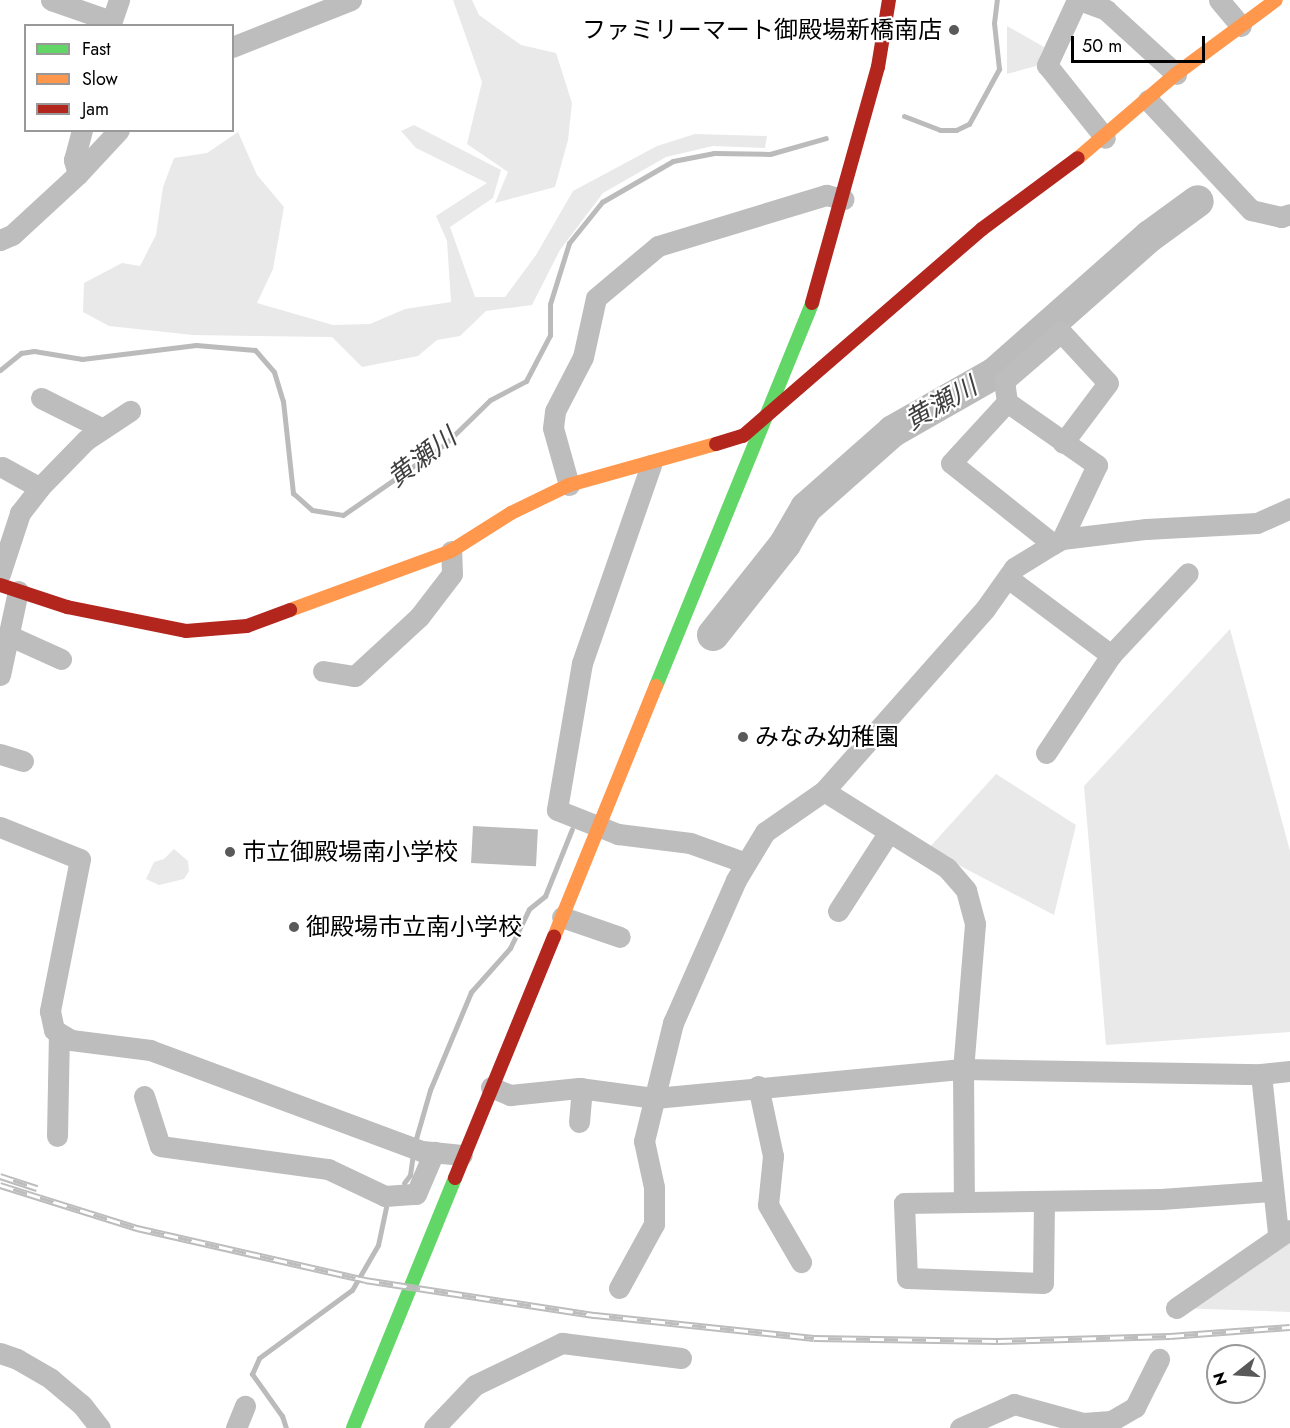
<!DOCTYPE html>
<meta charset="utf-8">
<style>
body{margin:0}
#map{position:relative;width:1290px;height:1428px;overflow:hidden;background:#fff;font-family:Jost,"Noto Sans JP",sans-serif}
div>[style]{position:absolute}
.green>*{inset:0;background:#e9e9e9}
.water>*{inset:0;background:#bbb;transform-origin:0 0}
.stream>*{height:5px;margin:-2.5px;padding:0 2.5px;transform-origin:2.5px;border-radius:2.5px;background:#bbb}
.river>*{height:32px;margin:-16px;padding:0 16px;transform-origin:16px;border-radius:16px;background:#bbb}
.street>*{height:21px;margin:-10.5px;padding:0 10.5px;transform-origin:10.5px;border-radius:10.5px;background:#bdbdbd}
.fast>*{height:14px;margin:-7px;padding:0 7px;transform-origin:7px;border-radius:7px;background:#63d668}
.slow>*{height:14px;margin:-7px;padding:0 7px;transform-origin:7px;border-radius:7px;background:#ff974d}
.jam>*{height:14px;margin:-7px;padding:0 7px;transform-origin:7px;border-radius:7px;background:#b3261e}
.rail>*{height:7px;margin-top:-3.5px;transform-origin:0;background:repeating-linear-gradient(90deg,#fff 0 14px,#bdbdbd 0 28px);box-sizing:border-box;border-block:2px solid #bdbdbd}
.dots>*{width:16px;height:16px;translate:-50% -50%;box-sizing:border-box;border:3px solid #fff;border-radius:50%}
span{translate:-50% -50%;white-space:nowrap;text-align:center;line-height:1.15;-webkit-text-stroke:4.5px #fff;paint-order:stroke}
.poi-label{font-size:24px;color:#000}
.right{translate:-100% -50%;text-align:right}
.left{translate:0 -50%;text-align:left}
.water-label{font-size:26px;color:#3f3f3f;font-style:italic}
.legend{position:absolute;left:24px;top:24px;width:210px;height:108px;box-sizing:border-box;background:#fff;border:2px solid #999;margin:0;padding:8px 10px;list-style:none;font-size:18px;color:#000}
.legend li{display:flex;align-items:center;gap:12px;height:30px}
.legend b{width:30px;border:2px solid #999}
.north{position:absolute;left:1206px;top:1344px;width:60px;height:60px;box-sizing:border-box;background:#fff;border:2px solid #999;border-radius:50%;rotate:253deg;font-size:16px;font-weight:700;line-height:24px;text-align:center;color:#000}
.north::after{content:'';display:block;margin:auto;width:21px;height:27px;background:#595959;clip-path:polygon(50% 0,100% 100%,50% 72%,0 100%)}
.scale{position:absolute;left:1071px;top:36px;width:134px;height:27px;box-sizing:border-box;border:3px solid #000;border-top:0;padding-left:8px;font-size:18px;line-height:21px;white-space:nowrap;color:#000;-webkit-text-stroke:4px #fff;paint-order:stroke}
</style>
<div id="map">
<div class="green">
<i style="clip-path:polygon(453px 0,472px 0,479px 15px,521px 45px,556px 53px,572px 103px,568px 140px,555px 187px,495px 203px,508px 172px,467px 144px,482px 82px)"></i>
<i style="clip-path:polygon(1007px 26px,1044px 47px,1036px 66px,1007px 74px)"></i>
<i style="clip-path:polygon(414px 125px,501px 170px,493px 198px,450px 227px,475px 297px,505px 297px,536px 255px,573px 191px,657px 146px,695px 134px,767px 136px,765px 148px,713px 146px,666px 157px,603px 193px,560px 250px,532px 305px,486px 311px,460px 336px,437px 340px,418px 356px,362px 367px,332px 337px,193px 335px,109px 326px,83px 312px,84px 283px,122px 263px,140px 266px,156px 235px,163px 187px,174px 158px,207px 153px,238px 132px,257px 175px,284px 207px,273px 269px,257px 303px,333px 325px,370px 324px,405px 309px,451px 302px,447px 241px,436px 216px,487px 183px,416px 148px,401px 131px)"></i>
<i style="clip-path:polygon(1230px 629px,1290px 851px,1290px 1032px,1106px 1045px,1084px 786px)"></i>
<i style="clip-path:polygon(996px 774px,1076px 825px,1054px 915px,928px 849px)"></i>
<i style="clip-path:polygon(174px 849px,188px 861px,189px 871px,184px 879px,159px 885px,146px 879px,154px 862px,164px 859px)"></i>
<i style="clip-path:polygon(1290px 1236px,1290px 1312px,1176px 1308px)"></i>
</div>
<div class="water">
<i style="left:473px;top:826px;width:65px;height:37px;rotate:3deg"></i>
</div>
<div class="stream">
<i style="left:904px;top:116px;width:39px;rotate:21deg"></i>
<i style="left:940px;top:130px;width:16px"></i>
<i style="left:956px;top:130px;width:14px;rotate:-25deg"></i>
<i style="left:969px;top:124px;width:63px;rotate:-61.4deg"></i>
<i style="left:999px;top:69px;width:46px;rotate:-96.2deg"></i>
<i style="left:994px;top:23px;width:23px;rotate:-83deg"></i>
<i style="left:0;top:370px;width:27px;rotate:-39deg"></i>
<i style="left:21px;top:353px;width:13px;rotate:-9deg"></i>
<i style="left:34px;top:351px;width:49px;rotate:9.5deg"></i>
<i style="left:82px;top:359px;width:115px;rotate:-7deg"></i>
<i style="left:196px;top:345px;width:59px;rotate:4.8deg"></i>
<i style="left:255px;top:350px;width:29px;rotate:49deg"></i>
<i style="left:274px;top:372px;width:30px;rotate:73deg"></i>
<i style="left:283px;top:401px;width:93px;rotate:83.8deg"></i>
<i style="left:293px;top:493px;width:25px;rotate:42deg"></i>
<i style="left:312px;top:510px;width:31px;rotate:9deg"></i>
<i style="left:343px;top:515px;width:124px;rotate:-34.8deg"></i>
<i style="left:445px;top:444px;width:63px;rotate:-44.4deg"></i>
<i style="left:490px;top:400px;width:41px;rotate:-27.8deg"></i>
<i style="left:526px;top:381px;width:52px;rotate:-62.4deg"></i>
<i style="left:550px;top:335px;width:31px;rotate:-90deg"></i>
<i style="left:550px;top:304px;width:64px;rotate:-72.7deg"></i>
<i style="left:569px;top:243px;width:53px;rotate:-51.2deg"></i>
<i style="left:602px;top:202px;width:82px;rotate:-30deg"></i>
<i style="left:673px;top:161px;width:42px;rotate:-11deg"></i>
<i style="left:714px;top:153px;width:56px;rotate:1deg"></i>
<i style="left:770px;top:154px;width:58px;rotate:-15.9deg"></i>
<i style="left:415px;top:1142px;width:54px;rotate:-73.9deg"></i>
<i style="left:430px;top:1090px;width:106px;rotate:-67.3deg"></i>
<i style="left:471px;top:992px;width:59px;rotate:-48.4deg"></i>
<i style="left:510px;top:948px;width:43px;rotate:-64deg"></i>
<i style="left:529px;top:909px;width:21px;rotate:-39deg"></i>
<i style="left:545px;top:896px;width:72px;rotate:-68.1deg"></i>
<i style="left:404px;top:1183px;width:10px;rotate:-53deg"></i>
<i style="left:410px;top:1175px;width:21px;rotate:-82deg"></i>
<i style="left:286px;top:1428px;width:13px;rotate:-108deg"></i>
<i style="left:282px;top:1416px;width:52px;rotate:-125.5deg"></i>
<i style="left:252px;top:1374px;width:17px;rotate:-66deg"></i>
<i style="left:259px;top:1358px;width:115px;rotate:-36.2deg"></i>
<i style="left:352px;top:1290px;width:52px;rotate:-60deg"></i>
<i style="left:378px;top:1245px;width:39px;rotate:-78deg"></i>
</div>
<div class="river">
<i style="left:713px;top:635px;width:116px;rotate:-51.6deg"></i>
<i style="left:785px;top:544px;width:42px;rotate:-59.7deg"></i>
<i style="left:806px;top:508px;width:116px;rotate:-41.5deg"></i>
<i style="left:893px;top:431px;width:117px;rotate:-29.6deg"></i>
<i style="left:995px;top:373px;width:207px;rotate:-41.5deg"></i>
<i style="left:1150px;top:236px;width:59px;rotate:-36.1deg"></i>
</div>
<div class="street">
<i style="left:51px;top:0;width:64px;rotate:19.3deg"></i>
<i style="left:1077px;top:0;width:72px;rotate:114.8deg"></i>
<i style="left:1047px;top:65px;width:93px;rotate:51.5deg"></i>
<i style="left:1079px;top:0;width:29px;rotate:20deg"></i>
<i style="left:1106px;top:10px;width:95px;rotate:42.4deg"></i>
<i style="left:1219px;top:0;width:34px;rotate:50deg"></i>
<i style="left:110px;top:26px;width:28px;rotate:-71deg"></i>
<i style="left:232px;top:47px;width:128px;rotate:-21.6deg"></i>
<i style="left:1148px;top:100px;width:151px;rotate:46.9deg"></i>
<i style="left:1251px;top:210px;width:31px;rotate:13deg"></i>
<i style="left:1281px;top:217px;width:9px;rotate:-18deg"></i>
<i style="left:78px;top:174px;width:15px;rotate:-106deg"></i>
<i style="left:74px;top:160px;width:31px;rotate:-75deg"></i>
<i style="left:0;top:240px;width:13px;rotate:-23deg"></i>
<i style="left:12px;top:235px;width:90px;rotate:-42.7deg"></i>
<i style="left:78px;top:174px;width:60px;rotate:-47deg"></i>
<i style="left:41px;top:398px;width:69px;rotate:26.6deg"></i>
<i style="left:1007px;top:402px;width:110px;rotate:35deg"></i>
<i style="left:1097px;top:465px;width:82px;rotate:115.3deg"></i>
<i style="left:651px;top:465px;width:210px;rotate:109.2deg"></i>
<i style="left:582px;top:663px;width:149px;rotate:99.7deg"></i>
<i style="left:557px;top:810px;width:66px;rotate:21.5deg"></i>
<i style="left:618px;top:834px;width:73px;rotate:7.1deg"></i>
<i style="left:690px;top:843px;width:59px;rotate:19.7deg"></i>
<i style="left:2px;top:467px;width:43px;rotate:28.9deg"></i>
<i style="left:569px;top:485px;width:59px;rotate:-105.7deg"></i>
<i style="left:553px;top:428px;width:17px;rotate:-83deg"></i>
<i style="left:555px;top:411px;width:61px;rotate:-62.6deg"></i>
<i style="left:583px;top:357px;width:60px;rotate:-77.6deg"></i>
<i style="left:596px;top:298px;width:81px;rotate:-40deg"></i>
<i style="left:658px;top:246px;width:176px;rotate:-16.9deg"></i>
<i style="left:826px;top:195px;width:18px;rotate:13deg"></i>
<i style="left:1053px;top:544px;width:130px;rotate:-141.5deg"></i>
<i style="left:951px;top:463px;width:83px;rotate:-47.4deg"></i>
<i style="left:1007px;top:402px;width:21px;rotate:-98deg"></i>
<i style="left:1004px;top:381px;width:75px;rotate:-40.7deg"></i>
<i style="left:1061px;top:332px;width:69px;rotate:47.3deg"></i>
<i style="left:1108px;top:383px;width:75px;rotate:126.9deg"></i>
<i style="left:0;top:574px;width:64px;rotate:-71.8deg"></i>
<i style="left:20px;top:513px;width:37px;rotate:-52deg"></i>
<i style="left:43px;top:484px;width:62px;rotate:-45.7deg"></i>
<i style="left:86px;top:440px;width:53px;rotate:-33.4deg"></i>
<i style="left:1008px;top:578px;width:129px;rotate:36.8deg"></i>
<i style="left:10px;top:636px;width:56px;rotate:24.3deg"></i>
<i style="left:323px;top:671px;width:32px;rotate:9deg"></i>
<i style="left:355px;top:676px;width:87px;rotate:-42.7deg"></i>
<i style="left:419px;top:617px;width:54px;rotate:-52.5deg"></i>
<i style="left:452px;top:574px;width:23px;rotate:-92deg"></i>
<i style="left:0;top:675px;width:86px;rotate:-77.9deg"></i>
<i style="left:1046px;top:753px;width:118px;rotate:-56.4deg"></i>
<i style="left:1111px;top:655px;width:112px;rotate:-46.8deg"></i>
<i style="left:0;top:754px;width:24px;rotate:17deg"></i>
<i style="left:824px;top:791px;width:145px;rotate:32deg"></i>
<i style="left:947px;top:868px;width:29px;rotate:49deg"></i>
<i style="left:966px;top:890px;width:35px;rotate:75deg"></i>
<i style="left:975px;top:924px;width:145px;rotate:94.7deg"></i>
<i style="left:963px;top:1069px;width:132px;rotate:89.6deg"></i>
<i style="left:0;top:827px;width:86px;rotate:21.8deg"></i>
<i style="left:80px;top:859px;width:155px;rotate:101.2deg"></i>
<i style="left:50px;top:1011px;width:19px;rotate:78deg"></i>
<i style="left:54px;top:1030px;width:20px;rotate:30deg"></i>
<i style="left:71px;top:1040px;width:80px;rotate:7.2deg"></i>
<i style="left:150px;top:1050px;width:290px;rotate:20.4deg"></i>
<i style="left:422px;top:1151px;width:40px;rotate:5.7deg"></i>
<i style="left:838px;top:911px;width:94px;rotate:-57.2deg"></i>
<i style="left:562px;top:917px;width:61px;rotate:19deg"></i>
<i style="left:1261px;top:1074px;width:161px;rotate:83.9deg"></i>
<i style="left:758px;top:1086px;width:72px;rotate:77.9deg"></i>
<i style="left:773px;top:1156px;width:49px;rotate:95.8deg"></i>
<i style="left:768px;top:1205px;width:66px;rotate:59.9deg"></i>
<i style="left:491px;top:1087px;width:21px;rotate:23deg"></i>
<i style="left:510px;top:1095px;width:69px;rotate:-5.8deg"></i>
<i style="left:579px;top:1088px;width:77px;rotate:7.5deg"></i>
<i style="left:655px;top:1098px;width:309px;rotate:-5.4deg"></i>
<i style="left:963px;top:1069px;width:298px;rotate:1deg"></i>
<i style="left:1261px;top:1074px;width:29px;rotate:-6deg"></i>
<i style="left:144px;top:1096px;width:52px;rotate:72.3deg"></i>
<i style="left:160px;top:1146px;width:170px;rotate:7.8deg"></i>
<i style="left:328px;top:1169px;width:63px;rotate:25.3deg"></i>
<i style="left:385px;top:1196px;width:31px;rotate:-4deg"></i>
<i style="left:416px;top:1194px;width:46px;rotate:-66.8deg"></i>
<i style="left:579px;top:1122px;width:34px;rotate:-85deg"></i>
<i style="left:57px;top:1136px;width:103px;rotate:-88.9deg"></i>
<i style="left:1044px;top:1201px;width:82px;rotate:90.7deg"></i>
<i style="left:1043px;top:1283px;width:136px;rotate:-177.9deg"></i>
<i style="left:907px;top:1278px;width:75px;rotate:-92.3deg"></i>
<i style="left:904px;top:1203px;width:257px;rotate:-0.9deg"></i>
<i style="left:1161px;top:1199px;width:112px;rotate:-4.1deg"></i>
<i style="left:619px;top:1288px;width:73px;rotate:-61.3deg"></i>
<i style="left:654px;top:1224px;width:37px;rotate:-90deg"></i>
<i style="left:654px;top:1187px;width:47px;rotate:-102.3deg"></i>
<i style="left:644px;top:1141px;width:122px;rotate:-76.2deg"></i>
<i style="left:673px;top:1023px;width:156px;rotate:-66.2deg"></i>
<i style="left:736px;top:880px;width:56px;rotate:-58.9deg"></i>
<i style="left:765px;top:832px;width:72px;rotate:-34.8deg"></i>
<i style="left:824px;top:791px;width:243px;rotate:-48.5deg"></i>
<i style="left:985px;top:609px;width:50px;rotate:-54.7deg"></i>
<i style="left:1014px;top:568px;width:46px;rotate:-31.6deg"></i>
<i style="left:1053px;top:544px;width:10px;rotate:-29deg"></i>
<i style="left:1062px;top:539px;width:85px;rotate:-6.8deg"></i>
<i style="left:1146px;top:529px;width:111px;rotate:-3.1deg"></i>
<i style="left:1257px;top:523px;width:36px;rotate:-24deg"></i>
<i style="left:1176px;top:1308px;width:137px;rotate:-34.6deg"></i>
<i style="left:0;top:1353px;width:18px;rotate:19deg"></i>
<i style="left:17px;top:1359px;width:39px;rotate:30deg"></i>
<i style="left:51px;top:1379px;width:40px;rotate:40deg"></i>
<i style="left:82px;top:1405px;width:29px;rotate:52deg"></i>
<i style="left:236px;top:1428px;width:24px;rotate:-68deg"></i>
<i style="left:434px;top:1428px;width:59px;rotate:-46.4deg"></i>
<i style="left:475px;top:1385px;width:97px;rotate:-25.8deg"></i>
<i style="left:562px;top:1343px;width:120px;rotate:7.2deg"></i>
<i style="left:960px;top:1428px;width:59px;rotate:-24deg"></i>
<i style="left:1014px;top:1404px;width:72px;rotate:15.4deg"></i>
<i style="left:1083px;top:1423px;width:28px;rotate:-4deg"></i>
<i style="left:1111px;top:1421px;width:28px;rotate:-30deg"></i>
<i style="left:1135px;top:1407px;width:54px;rotate:-63.4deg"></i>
</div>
<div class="fast">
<i style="left:656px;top:686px;width:414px;rotate:-67.8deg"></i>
<i style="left:353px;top:1428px;width:270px;rotate:-67.8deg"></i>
</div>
<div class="slow">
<i style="left:1078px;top:158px;width:129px;rotate:-40.6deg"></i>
<i style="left:1176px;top:74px;width:124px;rotate:-36.5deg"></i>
<i style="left:290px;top:610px;width:171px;rotate:-20.1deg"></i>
<i style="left:451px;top:551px;width:71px;rotate:-32.3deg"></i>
<i style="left:511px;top:513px;width:64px;rotate:-25.8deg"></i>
<i style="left:569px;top:485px;width:153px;rotate:-15.6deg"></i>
<i style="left:554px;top:937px;width:271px;rotate:-67.9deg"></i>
</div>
<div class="jam">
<i style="left:812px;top:303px;width:245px;rotate:-74.4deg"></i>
<i style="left:878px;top:67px;width:68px;rotate:-80.7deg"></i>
<i style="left:716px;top:444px;width:28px;rotate:-17deg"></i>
<i style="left:743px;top:436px;width:316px;rotate:-40.9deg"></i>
<i style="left:982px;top:229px;width:119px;rotate:-36.5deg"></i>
<i style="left:0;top:585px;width:71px;rotate:18.2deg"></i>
<i style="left:67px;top:607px;width:121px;rotate:11.4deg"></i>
<i style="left:186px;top:631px;width:61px;rotate:-4.7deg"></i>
<i style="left:247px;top:626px;width:46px;rotate:-20.4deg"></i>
<i style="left:455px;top:1178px;width:261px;rotate:-67.7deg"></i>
</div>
<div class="rail">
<i style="left:0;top:1176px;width:39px;rotate:18deg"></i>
<i style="left:0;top:1185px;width:144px;rotate:17.4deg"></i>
<i style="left:137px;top:1228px;width:234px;rotate:12.8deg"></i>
<i style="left:365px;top:1280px;width:233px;rotate:8.7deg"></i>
<i style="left:595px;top:1315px;width:220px;rotate:6deg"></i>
<i style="left:814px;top:1338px;width:184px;rotate:0.9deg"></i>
<i style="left:998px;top:1341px;width:172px;rotate:-1.7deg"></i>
<i style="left:1170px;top:1336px;width:120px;rotate:-4.3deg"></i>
</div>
<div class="dots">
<i style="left:954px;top:30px;background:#595959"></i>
<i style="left:743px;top:737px;background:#595959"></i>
<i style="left:230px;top:852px;background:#595959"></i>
<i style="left:294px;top:927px;background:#595959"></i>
</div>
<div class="poi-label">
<span class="right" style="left:942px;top:30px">ファミリーマート御殿場新橋南店</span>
<span class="left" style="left:755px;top:737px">みなみ幼稚園</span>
<span class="left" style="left:242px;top:852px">市立御殿場南小学校</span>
<span class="left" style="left:306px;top:927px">御殿場市立南小学校</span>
</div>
<div class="water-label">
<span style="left:941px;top:404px;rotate:-30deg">黄瀬川</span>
<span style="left:422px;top:458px;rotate:-37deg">黄瀬川</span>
</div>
<ul class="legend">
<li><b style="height:8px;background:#63d668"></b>Fast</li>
<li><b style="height:8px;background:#ff974d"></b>Slow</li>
<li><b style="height:8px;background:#b3261e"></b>Jam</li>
</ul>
<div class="north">N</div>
<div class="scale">50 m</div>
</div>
